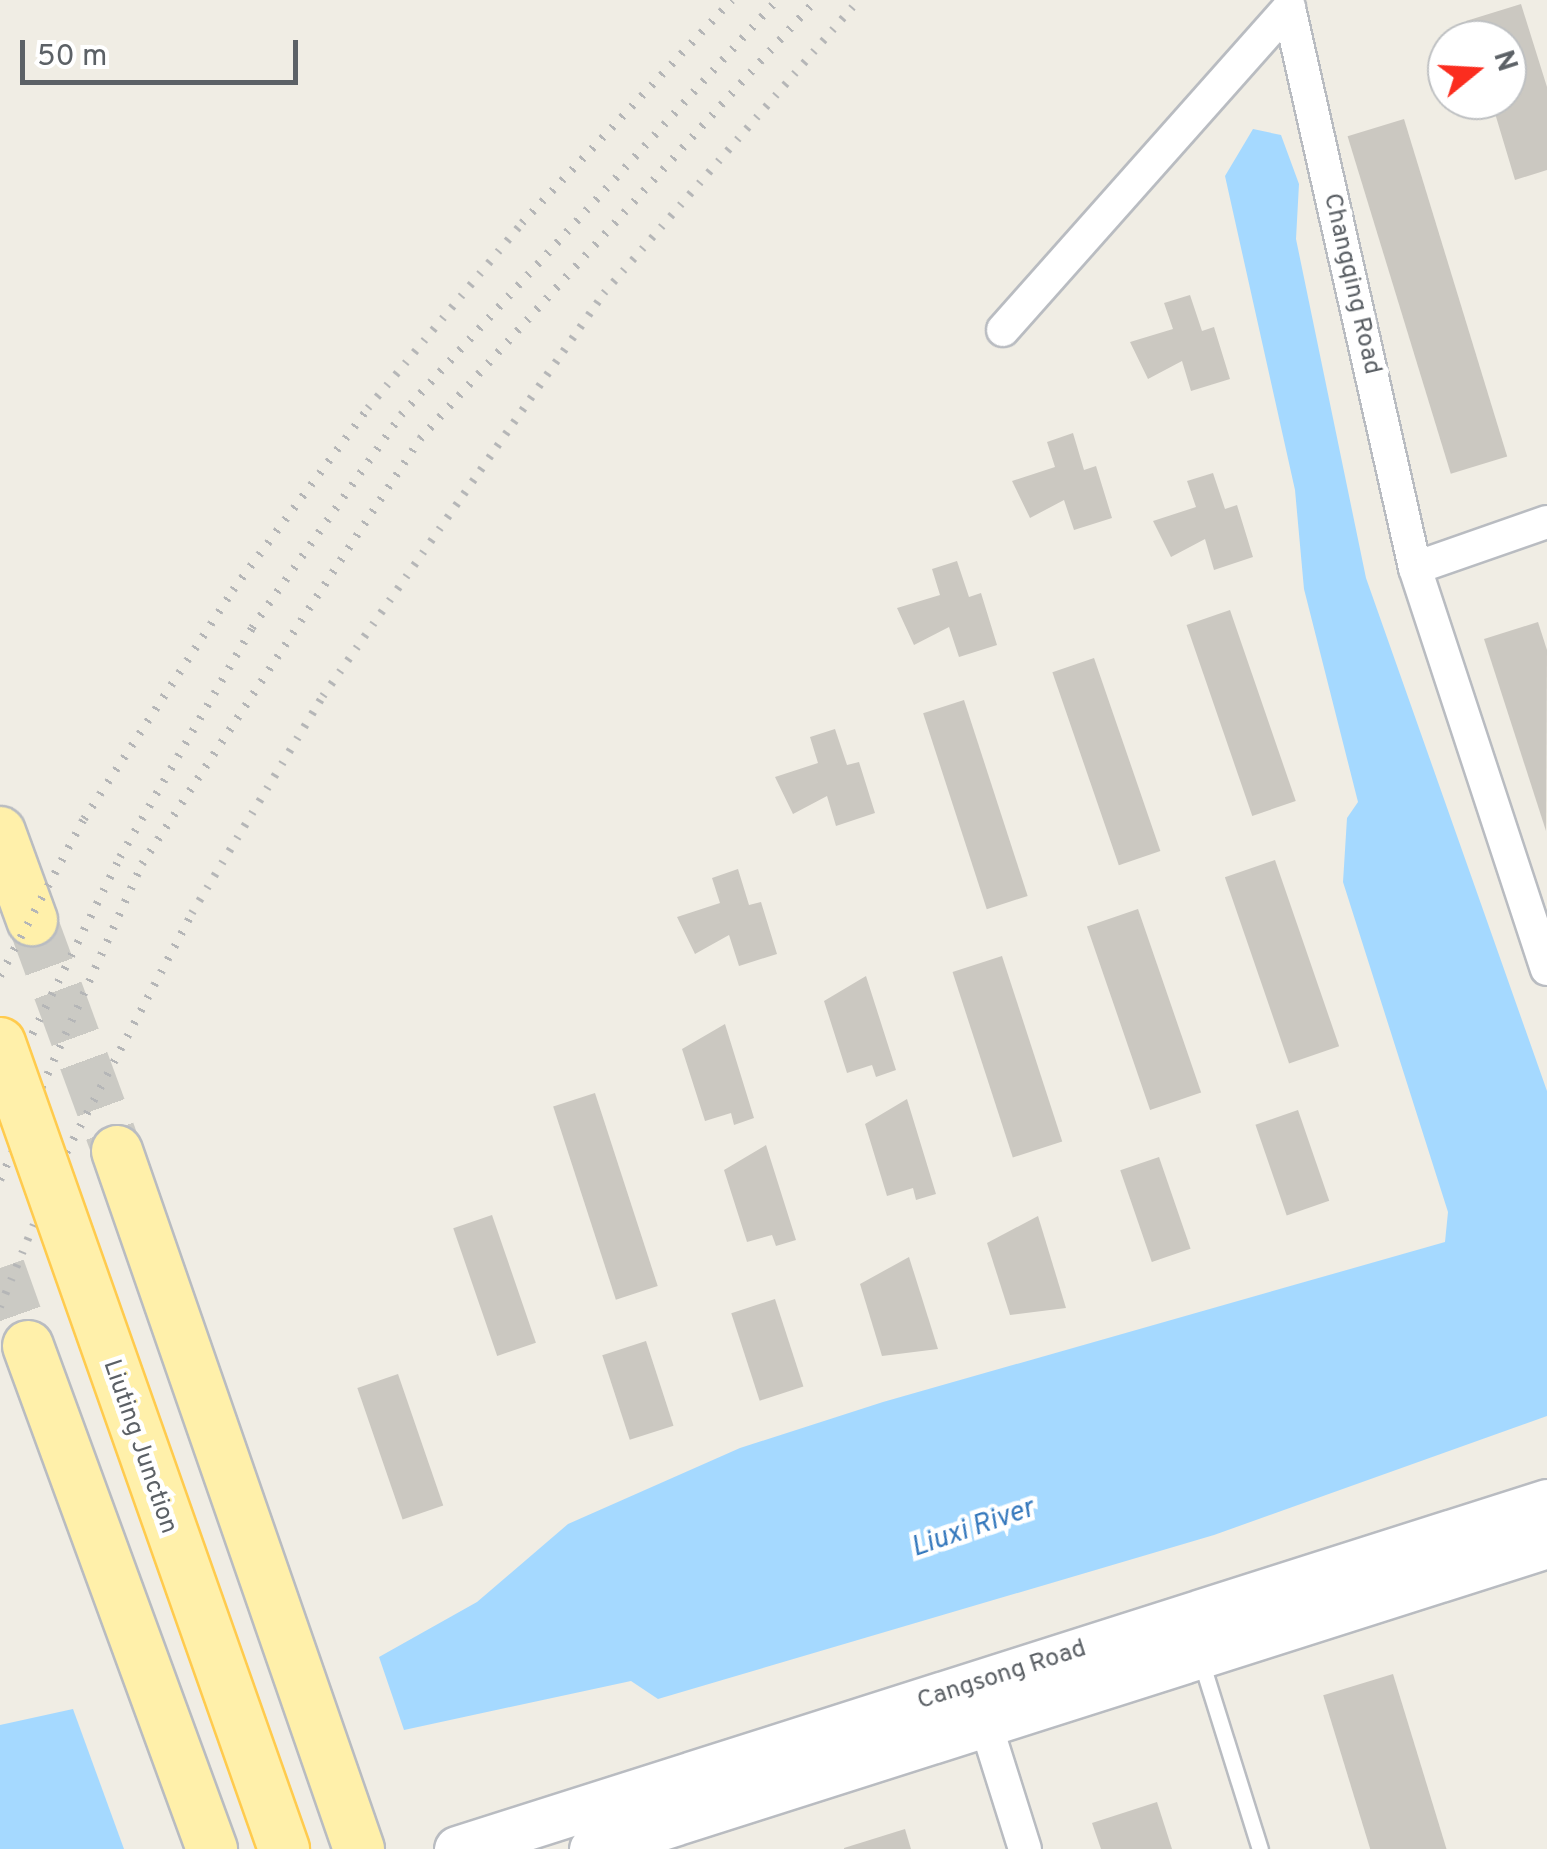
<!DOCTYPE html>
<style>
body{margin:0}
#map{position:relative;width:1547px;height:1849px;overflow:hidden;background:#f0ede4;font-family:Overpass,sans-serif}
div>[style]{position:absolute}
.water>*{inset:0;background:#a5d9ff}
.building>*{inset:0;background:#cbc8c1;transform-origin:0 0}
.primary-tunnel>*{height:50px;margin-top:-25px;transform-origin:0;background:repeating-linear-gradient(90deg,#cbcac4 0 50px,transparent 0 75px)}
.roads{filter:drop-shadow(2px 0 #b9bcc1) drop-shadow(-2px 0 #b9bcc1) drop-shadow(0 2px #b9bcc1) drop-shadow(0 -2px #b9bcc1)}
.service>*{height:15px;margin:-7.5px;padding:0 7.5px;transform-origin:7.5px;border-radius:7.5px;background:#fff}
.minor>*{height:32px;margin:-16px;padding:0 16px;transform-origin:16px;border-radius:16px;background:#fff}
.secondary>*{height:45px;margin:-22.5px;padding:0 22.5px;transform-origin:22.5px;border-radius:22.5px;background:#fff}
.primary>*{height:50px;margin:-25px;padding:0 25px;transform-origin:25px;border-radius:25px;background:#fff0aa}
.rail>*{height:8px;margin-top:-4px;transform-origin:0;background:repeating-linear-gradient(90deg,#b5b6b7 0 2.5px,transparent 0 14.5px)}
.bridges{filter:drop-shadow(2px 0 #ffcb4e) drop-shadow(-2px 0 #ffcb4e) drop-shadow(0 2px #ffcb4e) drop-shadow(0 -2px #ffcb4e)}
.primary-bridge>*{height:50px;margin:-25px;padding:0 25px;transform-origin:25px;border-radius:25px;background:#fff0aa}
span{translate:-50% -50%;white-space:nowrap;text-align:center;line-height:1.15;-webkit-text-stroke:9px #fff;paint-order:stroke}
.street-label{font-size:25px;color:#5c6166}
.water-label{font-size:28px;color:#3679bd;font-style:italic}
.north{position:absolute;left:1427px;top:20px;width:100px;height:100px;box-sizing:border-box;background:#fff;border:2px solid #bec0c2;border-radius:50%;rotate:72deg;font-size:28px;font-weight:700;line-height:40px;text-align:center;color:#5c6166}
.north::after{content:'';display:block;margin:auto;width:35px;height:45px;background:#fb2d1f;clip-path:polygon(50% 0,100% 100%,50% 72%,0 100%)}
.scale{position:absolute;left:20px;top:40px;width:278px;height:45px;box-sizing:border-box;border:5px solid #5c6166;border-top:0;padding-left:12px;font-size:30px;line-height:35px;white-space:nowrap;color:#5c6166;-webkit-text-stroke:8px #fff;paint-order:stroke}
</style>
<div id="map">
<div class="water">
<i style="clip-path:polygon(1253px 129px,1281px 135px,1299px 184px,1296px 239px,1366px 578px,1547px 1091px,1547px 1416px,1214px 1535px,658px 1699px,631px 1681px,404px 1730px,379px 1657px,477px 1602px,568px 1524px,740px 1448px,883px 1402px,1445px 1242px,1448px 1212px,1343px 882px,1347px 818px,1358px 802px,1304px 589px,1295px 490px,1225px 176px)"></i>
<i style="clip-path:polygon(73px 1709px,124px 1849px,0 1849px,0 1725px)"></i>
</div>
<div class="building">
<i style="clip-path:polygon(1521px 4px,1547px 87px,1547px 170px,1515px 180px,1491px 100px,1507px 100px,1507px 40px,1472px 40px,1466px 21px)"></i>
<i style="left:1404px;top:119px;width:353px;height:59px;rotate:73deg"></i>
<i style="clip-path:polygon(1190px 295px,1202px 331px,1214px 327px,1230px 379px,1191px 391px,1182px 361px,1148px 379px,1130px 342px,1173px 329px,1164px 303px)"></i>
<i style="clip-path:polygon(1073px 433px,1084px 470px,1096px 466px,1112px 518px,1074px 530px,1064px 500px,1030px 518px,1012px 481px,1055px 467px,1047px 442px)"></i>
<i style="clip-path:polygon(1213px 473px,1225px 509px,1237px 505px,1253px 557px,1214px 570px,1205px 539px,1171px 557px,1153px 521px,1196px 507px,1187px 481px)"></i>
<i style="clip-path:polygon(957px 561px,969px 597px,981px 593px,997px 645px,959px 657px,949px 627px,914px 645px,897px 608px,940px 595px,932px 569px)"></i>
<i style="left:1230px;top:610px;width:202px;height:46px;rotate:71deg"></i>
<i style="clip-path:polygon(1538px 622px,1547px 650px,1546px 831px,1484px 639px)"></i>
<i style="left:1094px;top:658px;width:204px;height:44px;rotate:71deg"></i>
<i style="left:964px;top:700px;width:206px;height:43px;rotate:72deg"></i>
<i style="clip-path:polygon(835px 729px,847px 765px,859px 762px,875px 813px,836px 826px,827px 796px,793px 814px,775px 777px,818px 763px,810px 737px)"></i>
<i style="left:1275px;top:860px;width:197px;height:53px;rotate:71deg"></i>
<i style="clip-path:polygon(738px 869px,749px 905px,761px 902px,777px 954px,739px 966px,729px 935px,695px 954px,677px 917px,720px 903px,712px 878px)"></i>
<i style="left:1138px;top:909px;width:194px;height:54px;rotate:71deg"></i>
<i style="left:1002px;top:956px;width:195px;height:52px;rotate:72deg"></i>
<i style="clip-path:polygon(866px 976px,896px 1070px,876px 1077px,872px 1065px,847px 1073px,824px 1001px)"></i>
<i style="clip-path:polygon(725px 1024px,754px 1118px,734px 1125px,731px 1113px,705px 1121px,682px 1049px)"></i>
<i style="left:595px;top:1093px;width:203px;height:44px;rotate:72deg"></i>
<i style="clip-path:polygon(907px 1099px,936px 1194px,916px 1200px,913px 1188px,887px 1196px,865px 1124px)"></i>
<i style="left:1298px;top:1110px;width:96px;height:45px;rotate:71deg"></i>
<i style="clip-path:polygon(766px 1145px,796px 1240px,776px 1246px,772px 1235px,747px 1242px,724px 1170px)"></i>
<i style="left:1159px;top:1157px;width:97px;height:41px;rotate:71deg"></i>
<i style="left:492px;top:1215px;width:135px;height:41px;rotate:71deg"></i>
<i style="clip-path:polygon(1038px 1216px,1066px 1308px,1010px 1315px,987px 1243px)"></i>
<i style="clip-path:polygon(909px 1257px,938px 1349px,882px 1356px,860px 1284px)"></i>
<i style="left:775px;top:1299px;width:92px;height:46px;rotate:72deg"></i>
<i style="left:646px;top:1341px;width:89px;height:46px;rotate:72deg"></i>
<i style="left:398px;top:1374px;width:139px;height:43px;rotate:71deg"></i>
<i style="left:1393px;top:1674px;width:183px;height:73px;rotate:73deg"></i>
<i style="clip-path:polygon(1157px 1802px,1172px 1849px,1101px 1849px,1092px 1823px)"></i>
<i style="clip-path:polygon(905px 1829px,911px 1849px,844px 1849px,844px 1848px)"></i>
</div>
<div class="primary-tunnel">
<i style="left:32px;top:920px;width:246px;rotate:69.8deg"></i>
<i style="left:0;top:1268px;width:83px;rotate:70.3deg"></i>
</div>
<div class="roads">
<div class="service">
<i style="left:1201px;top:1661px;width:197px;rotate:72.6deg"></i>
</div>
<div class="minor">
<i style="left:1003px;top:330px;width:431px;rotate:-48.4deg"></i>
<i style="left:1289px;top:8px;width:574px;rotate:77.32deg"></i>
<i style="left:1415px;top:568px;width:422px;rotate:71.8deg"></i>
<i style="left:1415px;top:568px;width:140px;rotate:-19.2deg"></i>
<i style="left:984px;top:1719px;width:136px;rotate:72.5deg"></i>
</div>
<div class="secondary">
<i style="left:457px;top:1849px;width:1144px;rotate:-17.66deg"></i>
<i style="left:592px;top:1849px;width:1002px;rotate:-17.66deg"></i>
</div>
<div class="primary">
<i style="left:0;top:832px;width:94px;rotate:70deg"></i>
<i style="left:117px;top:1151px;width:739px;rotate:70.88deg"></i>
<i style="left:28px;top:1346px;width:536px;rotate:69.91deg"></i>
</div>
</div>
<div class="rail">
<i style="left:0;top:976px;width:178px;rotate:-61.9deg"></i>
<i style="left:84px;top:819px;width:273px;rotate:-56.9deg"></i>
<i style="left:233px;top:590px;width:227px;rotate:-53.4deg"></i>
<i style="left:368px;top:408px;width:241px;rotate:-50.2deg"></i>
<i style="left:522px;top:223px;width:306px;rotate:-46.7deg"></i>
<i style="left:0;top:1099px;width:270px;rotate:-63.6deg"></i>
<i style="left:120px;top:857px;width:264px;rotate:-60deg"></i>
<i style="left:252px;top:628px;width:260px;rotate:-55deg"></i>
<i style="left:401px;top:415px;width:560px;rotate:-47.82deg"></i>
<i style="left:0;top:1180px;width:346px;rotate:-65.8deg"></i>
<i style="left:142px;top:864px;width:508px;rotate:-56.81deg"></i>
<i style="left:420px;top:439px;width:591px;rotate:-47.95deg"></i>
<i style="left:0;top:1307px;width:139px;rotate:-67.7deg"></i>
<i style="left:53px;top:1178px;width:299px;rotate:-62.3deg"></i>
<i style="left:192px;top:913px;width:253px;rotate:-58.9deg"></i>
<i style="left:323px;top:696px;width:491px;rotate:-55.1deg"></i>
<i style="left:604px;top:293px;width:388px;rotate:-49deg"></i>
</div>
<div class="bridges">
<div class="primary-bridge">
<i style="left:0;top:1043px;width:855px;rotate:70.59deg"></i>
</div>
</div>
<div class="street-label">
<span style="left:1351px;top:284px;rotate:77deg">Changqing Road</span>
<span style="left:139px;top:1447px;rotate:71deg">Liuting Junction</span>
<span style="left:1002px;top:1676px;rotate:-18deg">Cangsong Road</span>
</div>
<div class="water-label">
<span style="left:973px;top:1529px;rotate:-19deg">Liuxi River</span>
</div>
<div class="north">N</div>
<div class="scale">50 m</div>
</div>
